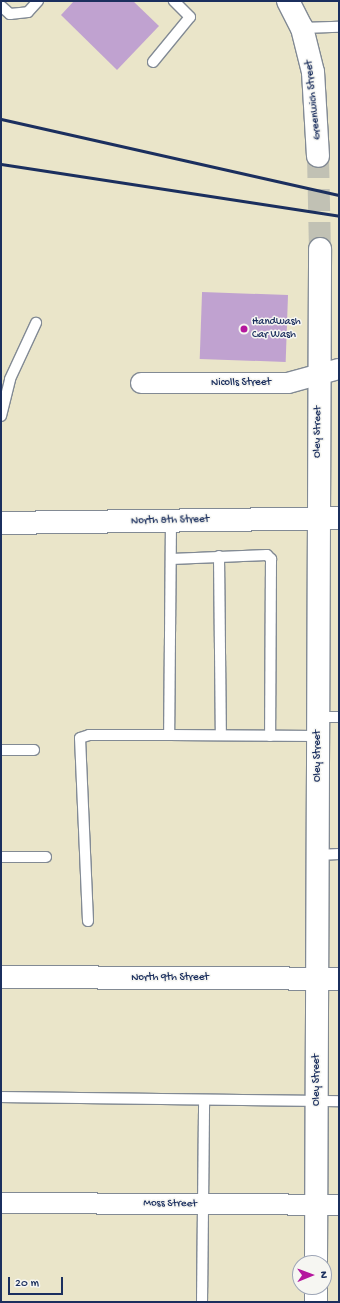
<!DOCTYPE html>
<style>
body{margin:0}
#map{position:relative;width:340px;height:1303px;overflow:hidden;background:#eae5c9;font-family:"Gochi Hand",sans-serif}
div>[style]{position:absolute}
.building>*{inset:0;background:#c0a2d0;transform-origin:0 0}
.tertiary-tunnel>*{height:22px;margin-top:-11px;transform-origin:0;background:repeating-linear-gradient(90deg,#c1c1b4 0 22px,transparent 0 33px)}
.roads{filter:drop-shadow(1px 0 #828a94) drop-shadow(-1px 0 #828a94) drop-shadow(0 1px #828a94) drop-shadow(0 -1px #828a94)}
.service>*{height:10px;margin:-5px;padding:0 5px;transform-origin:5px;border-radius:5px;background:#fff}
.minor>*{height:20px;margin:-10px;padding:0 10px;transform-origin:10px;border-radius:10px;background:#fff}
.tertiary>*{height:22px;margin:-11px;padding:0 11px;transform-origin:11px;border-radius:11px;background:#fff}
.secondary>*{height:22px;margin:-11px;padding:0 11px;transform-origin:11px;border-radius:11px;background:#fff}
.rail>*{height:3px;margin:-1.5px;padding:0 1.5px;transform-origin:1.5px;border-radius:1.5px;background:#1b2f5e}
.dots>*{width:11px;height:11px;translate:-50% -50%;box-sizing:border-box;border:2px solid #f6f6f2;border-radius:50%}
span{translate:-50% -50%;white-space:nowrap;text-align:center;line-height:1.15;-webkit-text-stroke:3px #f6f6f2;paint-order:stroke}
.street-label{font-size:11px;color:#1b2f5e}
.poi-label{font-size:11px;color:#1b2f5e}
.left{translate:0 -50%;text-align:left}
.frame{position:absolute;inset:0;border:2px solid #1b2f5e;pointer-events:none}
.north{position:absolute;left:292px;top:1255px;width:40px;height:40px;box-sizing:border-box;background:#f6f6f2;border:1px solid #9ea6b7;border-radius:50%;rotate:89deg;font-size:11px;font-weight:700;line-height:16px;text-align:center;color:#1b2f5e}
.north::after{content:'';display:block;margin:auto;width:14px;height:18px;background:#b5179e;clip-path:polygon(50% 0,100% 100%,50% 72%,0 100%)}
.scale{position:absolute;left:8px;top:1277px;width:55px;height:18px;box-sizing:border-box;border:2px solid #1b2f5e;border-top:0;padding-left:5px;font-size:12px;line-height:14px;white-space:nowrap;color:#1b2f5e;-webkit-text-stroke:3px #f6f6f2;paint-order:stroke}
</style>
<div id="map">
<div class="building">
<i style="clip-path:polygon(74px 1px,133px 1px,159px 26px,117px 70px,61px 15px)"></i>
<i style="left:288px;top:295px;width:67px;height:86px;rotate:92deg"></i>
</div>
<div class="tertiary-tunnel">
<i style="left:318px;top:156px;width:93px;rotate:88.8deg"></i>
</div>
<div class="roads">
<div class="service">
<i style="left:1px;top:6px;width:12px;rotate:42deg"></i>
<i style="left:10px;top:14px;width:18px;rotate:-6deg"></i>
<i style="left:28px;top:12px;width:15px;rotate:-48deg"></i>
<i style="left:302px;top:28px;width:37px;rotate:-2deg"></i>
<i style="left:153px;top:62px;width:58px;rotate:-50.6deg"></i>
<i style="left:190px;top:17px;width:23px;rotate:-135deg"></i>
<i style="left:1px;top:416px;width:38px;rotate:-76deg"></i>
<i style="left:10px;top:379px;width:62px;rotate:-65.1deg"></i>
<i style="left:171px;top:521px;width:214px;rotate:90.5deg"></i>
<i style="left:169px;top:735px;width:148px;rotate:0.4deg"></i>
<i style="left:219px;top:556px;width:178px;rotate:89.4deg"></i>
<i style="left:171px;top:559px;width:96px;rotate:-2.4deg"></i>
<i style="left:267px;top:555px;width:6px;rotate:45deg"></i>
<i style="left:271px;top:559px;width:177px;rotate:90.3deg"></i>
<i style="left:317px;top:717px;width:22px"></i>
<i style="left:1px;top:750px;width:33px"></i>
<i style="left:318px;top:855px;width:21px;rotate:-3deg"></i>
<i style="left:1px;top:857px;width:45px"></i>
<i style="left:88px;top:921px;width:183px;rotate:-92.5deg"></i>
<i style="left:80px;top:738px;width:9px;rotate:-18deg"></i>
<i style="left:89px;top:735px;width:80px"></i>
<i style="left:1px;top:1097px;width:338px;rotate:0.7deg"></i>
<i style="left:202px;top:1302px;width:202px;rotate:-89.4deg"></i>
</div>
<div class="minor">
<i style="left:141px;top:383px;width:147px"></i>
<i style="left:288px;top:383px;width:53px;rotate:-15.4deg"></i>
<i style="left:1px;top:1203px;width:338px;rotate:0.3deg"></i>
</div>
<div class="tertiary">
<i style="left:288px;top:1px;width:30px;rotate:63deg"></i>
<i style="left:302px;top:28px;width:45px;rotate:76deg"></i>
<i style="left:313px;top:72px;width:84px;rotate:86.6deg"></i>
<i style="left:316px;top:1263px;width:1014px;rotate:-89.77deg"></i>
<i style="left:316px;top:1287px;width:15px;rotate:90deg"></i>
</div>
<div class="secondary">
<i style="left:1px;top:523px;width:338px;rotate:-0.8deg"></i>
<i style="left:1px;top:977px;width:338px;rotate:0.3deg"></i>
</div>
</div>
<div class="rail">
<i style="left:1px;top:119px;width:346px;rotate:12.7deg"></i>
<i style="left:1px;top:164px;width:342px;rotate:8.7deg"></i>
</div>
<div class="dots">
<i style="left:244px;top:329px;background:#b5179e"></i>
</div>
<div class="street-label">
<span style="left:314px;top:100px;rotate:-96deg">Greenwich Street</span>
<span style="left:241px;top:383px">Nicolls Street</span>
<span style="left:318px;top:432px;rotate:-89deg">Oley Street</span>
<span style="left:170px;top:521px;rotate:-1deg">North 8th Street</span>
<span style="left:318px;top:756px;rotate:-90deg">Oley Street</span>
<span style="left:170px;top:978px">North 9th Street</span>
<span style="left:317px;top:1080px;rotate:-90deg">Oley Street</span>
<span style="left:170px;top:1204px;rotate:1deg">Moss Street</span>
</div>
<div class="poi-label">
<span class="left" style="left:252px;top:329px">Handwash<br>Car Wash</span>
</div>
<div class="frame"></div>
<div class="north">N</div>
<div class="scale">20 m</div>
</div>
